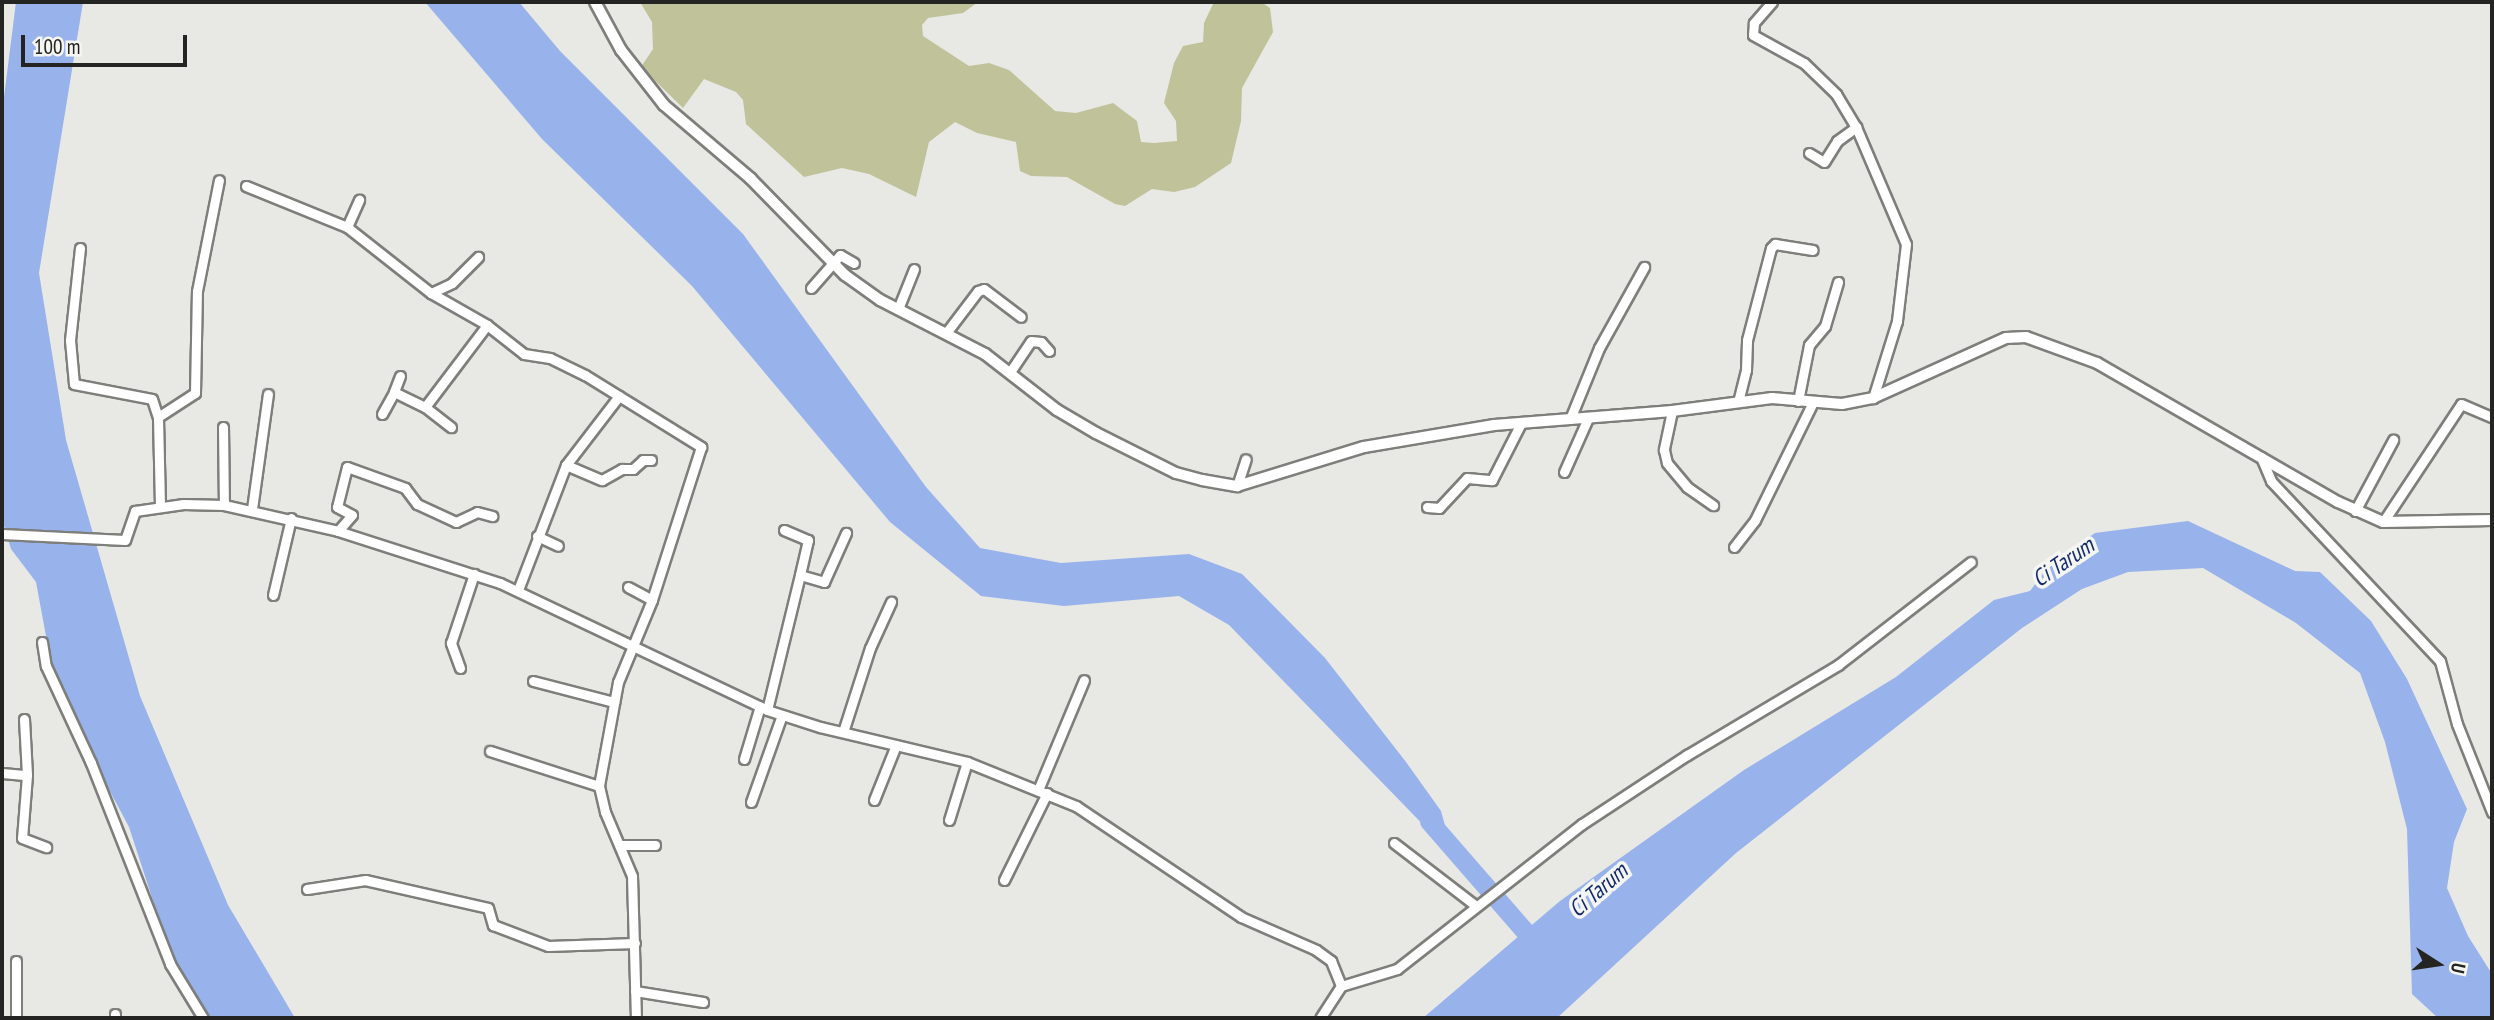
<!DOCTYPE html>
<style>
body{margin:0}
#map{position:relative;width:2494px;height:1020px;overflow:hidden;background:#e8e8e5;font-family:"PT Sans Narrow",sans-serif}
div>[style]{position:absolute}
.green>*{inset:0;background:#c0c299}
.water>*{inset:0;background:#98b2eb}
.river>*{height:19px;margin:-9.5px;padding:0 9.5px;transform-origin:9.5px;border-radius:9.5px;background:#98b2eb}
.roads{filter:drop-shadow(2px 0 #7e7e7b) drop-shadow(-2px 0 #7e7e7b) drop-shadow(0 2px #7e7e7b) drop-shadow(0 -2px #7e7e7b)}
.minor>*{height:9px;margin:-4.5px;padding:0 4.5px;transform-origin:4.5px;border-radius:4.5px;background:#fff}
.tertiary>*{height:10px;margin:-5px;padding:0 5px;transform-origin:5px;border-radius:5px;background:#fff}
span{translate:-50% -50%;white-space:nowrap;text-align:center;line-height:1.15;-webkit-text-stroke:7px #f5f6f2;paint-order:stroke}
.water-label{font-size:23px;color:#132b6c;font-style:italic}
.frame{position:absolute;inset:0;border:4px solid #242423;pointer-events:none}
.north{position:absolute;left:2403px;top:929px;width:70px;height:70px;-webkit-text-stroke:5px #f5f6f2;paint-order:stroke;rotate:102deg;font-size:19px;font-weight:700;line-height:28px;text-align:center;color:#242423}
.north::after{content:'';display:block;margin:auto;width:24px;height:32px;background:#242423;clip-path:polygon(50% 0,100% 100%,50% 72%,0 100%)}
.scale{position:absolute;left:21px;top:35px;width:166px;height:32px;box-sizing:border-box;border:4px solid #242423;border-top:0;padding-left:9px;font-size:21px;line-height:24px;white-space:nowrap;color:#242423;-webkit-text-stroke:5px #f5f6f2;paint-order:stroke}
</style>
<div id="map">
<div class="green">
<i style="clip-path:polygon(640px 2px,978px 2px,963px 13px,928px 18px,922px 25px,923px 36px,969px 66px,989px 63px,1009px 70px,1055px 111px,1076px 113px,1113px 103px,1137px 121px,1141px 142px,1154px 143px,1177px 141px,1176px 121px,1164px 103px,1174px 63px,1183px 46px,1203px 42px,1204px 23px,1214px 2px,1261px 2px,1270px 8px,1273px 32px,1242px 88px,1241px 121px,1231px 163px,1195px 187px,1174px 192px,1152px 189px,1125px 206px,1115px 204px,1067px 177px,1031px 176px,1020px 171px,1016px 142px,977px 133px,955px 122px,929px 142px,916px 197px,869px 174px,842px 168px,804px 177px,746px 124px,743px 100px,736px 92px,704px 79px,683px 108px,641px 67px,653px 49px,652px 22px)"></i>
</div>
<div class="water">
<i style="clip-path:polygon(16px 2px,83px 2px,39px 273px,66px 440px,140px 696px,228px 905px,295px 1018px,208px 1018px,196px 1001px,171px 956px,129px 827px,80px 735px,51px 663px,36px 582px,11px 549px,2px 519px,2px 113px)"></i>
<i style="clip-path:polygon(425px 2px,519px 2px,560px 51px,743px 234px,926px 487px,980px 548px,1061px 563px,1189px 554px,1242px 574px,1325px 658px,1406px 762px,1441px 811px,1449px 840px,1440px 842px,1229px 625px,1179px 596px,1064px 606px,981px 596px,890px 522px,692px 286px,542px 139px)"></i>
<i style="clip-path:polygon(2188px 521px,2295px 571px,2320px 572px,2371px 621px,2407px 679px,2467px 809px,2454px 842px,2447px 888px,2468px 936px,2492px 974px,2492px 1018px,2438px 1018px,2412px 994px,2407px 829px,2385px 742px,2360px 673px,2296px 623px,2203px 568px,2128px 572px,2082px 589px,2022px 628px,1736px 853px,1557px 1018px,1423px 1018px,1560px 901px,1744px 770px,1896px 677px,1994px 600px,2030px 591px,2052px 562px,2095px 533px)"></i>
</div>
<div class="river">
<i style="left:1429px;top:821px;width:172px;rotate:49deg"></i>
</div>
<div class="roads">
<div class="minor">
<i style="left:1772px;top:2px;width:28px;rotate:131deg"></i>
<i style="left:1754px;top:23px;width:12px;rotate:95deg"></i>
<i style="left:1753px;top:35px;width:58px;rotate:28.8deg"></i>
<i style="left:1804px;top:63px;width:45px;rotate:44.1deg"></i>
<i style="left:1836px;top:94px;width:39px;rotate:59deg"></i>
<i style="left:1856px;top:127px;width:127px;rotate:66.9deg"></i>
<i style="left:1906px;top:244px;width:78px;rotate:96.7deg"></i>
<i style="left:1897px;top:321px;width:81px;rotate:107.3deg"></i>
<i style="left:1809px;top:153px;width:17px;rotate:31deg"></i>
<i style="left:1824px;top:162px;width:25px;rotate:-58deg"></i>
<i style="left:1837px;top:141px;width:24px;rotate:-36deg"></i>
<i style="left:246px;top:186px;width:109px;rotate:22.1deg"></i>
<i style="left:347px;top:227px;width:107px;rotate:38.2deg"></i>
<i style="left:431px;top:293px;width:64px;rotate:29.7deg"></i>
<i style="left:487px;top:325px;width:47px;rotate:38.1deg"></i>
<i style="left:524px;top:354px;width:26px;rotate:9deg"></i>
<i style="left:550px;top:358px;width:39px;rotate:26deg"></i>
<i style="left:585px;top:375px;width:137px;rotate:31.8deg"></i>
<i style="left:701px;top:447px;width:161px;rotate:107.8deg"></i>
<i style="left:652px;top:600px;width:89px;rotate:112.5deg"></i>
<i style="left:618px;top:682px;width:106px;rotate:100.4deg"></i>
<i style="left:599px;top:786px;width:27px;rotate:77deg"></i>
<i style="left:605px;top:812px;width:69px;rotate:67.1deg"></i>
<i style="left:632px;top:876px;width:142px;rotate:88.4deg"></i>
<i style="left:347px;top:227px;width:30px;rotate:-66deg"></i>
<i style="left:80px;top:248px;width:93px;rotate:96.2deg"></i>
<i style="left:70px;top:340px;width:44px;rotate:84.8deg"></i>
<i style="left:74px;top:384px;width:79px;rotate:10.9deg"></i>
<i style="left:152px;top:399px;width:19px;rotate:72deg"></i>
<i style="left:811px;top:288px;width:44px;rotate:-48.7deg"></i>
<i style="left:840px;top:255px;width:16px;rotate:30deg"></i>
<i style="left:431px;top:293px;width:23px;rotate:-25deg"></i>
<i style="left:452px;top:283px;width:37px;rotate:-45deg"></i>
<i style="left:898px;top:309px;width:43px;rotate:-68.2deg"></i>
<i style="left:946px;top:333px;width:53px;rotate:-52.7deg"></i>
<i style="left:978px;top:291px;width:6px;rotate:-18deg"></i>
<i style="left:984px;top:289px;width:46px;rotate:37.1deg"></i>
<i style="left:1010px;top:372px;width:37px;rotate:-56deg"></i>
<i style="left:1031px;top:341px;width:10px;rotate:6deg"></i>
<i style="left:1041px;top:342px;width:12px;rotate:48deg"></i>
<i style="left:400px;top:376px;width:17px;rotate:111deg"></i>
<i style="left:394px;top:392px;width:34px;rotate:26deg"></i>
<i style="left:425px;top:407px;width:103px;rotate:-52.9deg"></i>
<i style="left:1798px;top:401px;width:57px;rotate:-78.9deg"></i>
<i style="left:1809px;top:345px;width:25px;rotate:-50deg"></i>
<i style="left:1825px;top:326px;width:46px;rotate:-73.5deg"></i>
<i style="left:1738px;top:402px;width:33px;rotate:-76deg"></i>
<i style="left:1746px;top:370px;width:30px;rotate:-88deg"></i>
<i style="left:1747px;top:340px;width:95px;rotate:-75.4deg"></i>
<i style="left:1771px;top:248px;width:6px;rotate:-45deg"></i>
<i style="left:1775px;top:244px;width:38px;rotate:9deg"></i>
<i style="left:425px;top:407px;width:33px;rotate:38deg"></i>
<i style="left:1672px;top:411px;width:40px;rotate:102deg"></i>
<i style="left:1664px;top:450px;width:13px;rotate:77deg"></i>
<i style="left:1667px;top:463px;width:31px;rotate:50deg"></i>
<i style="left:1687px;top:487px;width:32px;rotate:35deg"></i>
<i style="left:382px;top:414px;width:25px;rotate:-61deg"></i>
<i style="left:1570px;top:419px;width:77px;rotate:-67.8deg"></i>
<i style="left:1599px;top:348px;width:93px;rotate:-60.9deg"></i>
<i style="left:223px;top:427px;width:78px;rotate:89.3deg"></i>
<i style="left:2261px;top:457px;width:26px;rotate:67deg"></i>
<i style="left:2271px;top:481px;width:247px;rotate:46.8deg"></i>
<i style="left:2440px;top:661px;width:65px;rotate:74.9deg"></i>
<i style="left:2457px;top:724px;width:95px;rotate:68.3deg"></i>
<i style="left:566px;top:465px;width:39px;rotate:23deg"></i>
<i style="left:602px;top:480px;width:23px;rotate:-29deg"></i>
<i style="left:622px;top:469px;width:11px"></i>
<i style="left:633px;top:469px;width:13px;rotate:-42deg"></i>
<i style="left:643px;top:460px;width:8px"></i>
<i style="left:1564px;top:472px;width:59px;rotate:-66deg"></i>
<i style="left:1237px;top:486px;width:28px;rotate:-72deg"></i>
<i style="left:160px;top:506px;width:89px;rotate:-91.3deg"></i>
<i style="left:158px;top:417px;width:44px;rotate:-33deg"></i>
<i style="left:195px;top:393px;width:102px;rotate:-88.9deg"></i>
<i style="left:197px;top:291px;width:113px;rotate:-78.8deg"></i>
<i style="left:1427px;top:507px;width:12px;rotate:5deg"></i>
<i style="left:1439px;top:508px;width:41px;rotate:-47deg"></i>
<i style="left:1467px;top:478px;width:25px;rotate:5deg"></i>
<i style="left:1492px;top:480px;width:64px;rotate:-63deg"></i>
<i style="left:252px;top:509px;width:116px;rotate:-82.1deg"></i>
<i style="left:2355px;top:511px;width:81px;rotate:-61.8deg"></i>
<i style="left:2383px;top:522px;width:141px;rotate:-56.5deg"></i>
<i style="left:2461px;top:404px;width:34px;rotate:23deg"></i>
<i style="left:784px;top:530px;width:26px;rotate:23deg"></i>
<i style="left:808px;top:540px;width:36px;rotate:103deg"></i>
<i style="left:338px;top:531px;width:21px;rotate:-49deg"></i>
<i style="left:352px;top:515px;width:17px;rotate:-152deg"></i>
<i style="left:337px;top:507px;width:41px;rotate:-76deg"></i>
<i style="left:347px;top:467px;width:62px;rotate:19.9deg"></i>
<i style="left:405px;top:488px;width:20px;rotate:53deg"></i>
<i style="left:417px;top:504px;width:43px;rotate:24.8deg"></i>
<i style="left:456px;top:522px;width:23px;rotate:-25deg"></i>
<i style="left:477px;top:512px;width:16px;rotate:15deg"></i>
<i style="left:2px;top:534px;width:123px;rotate:2.8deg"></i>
<i style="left:125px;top:540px;width:31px;rotate:-71deg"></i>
<i style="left:135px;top:511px;width:49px;rotate:-8.3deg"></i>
<i style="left:183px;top:504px;width:41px;rotate:1.4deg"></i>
<i style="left:224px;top:505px;width:117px;rotate:12.8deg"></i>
<i style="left:338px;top:531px;width:170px;rotate:17.8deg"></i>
<i style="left:500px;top:583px;width:296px;rotate:25.4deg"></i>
<i style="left:767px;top:710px;width:56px;rotate:17.8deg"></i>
<i style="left:820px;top:727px;width:151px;rotate:13.4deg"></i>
<i style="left:967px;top:762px;width:118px;rotate:22deg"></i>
<i style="left:1076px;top:806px;width:199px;rotate:33.9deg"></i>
<i style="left:1241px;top:917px;width:82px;rotate:23.7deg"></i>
<i style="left:1316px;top:950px;width:19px;rotate:36deg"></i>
<i style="left:1331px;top:961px;width:27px;rotate:68deg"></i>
<i style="left:1341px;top:986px;width:38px;rotate:123deg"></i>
<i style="left:537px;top:536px;width:23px;rotate:25deg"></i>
<i style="left:1734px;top:547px;width:34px;rotate:-52deg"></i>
<i style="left:1755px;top:520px;width:129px;rotate:-63.8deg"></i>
<i style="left:628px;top:587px;width:27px;rotate:28deg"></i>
<i style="left:518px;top:590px;width:134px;rotate:-69deg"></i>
<i style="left:566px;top:465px;width:87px;rotate:-52.5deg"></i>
<i style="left:273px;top:595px;width:79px;rotate:-76.8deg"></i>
<i style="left:42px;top:642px;width:24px;rotate:81deg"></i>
<i style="left:46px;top:666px;width:107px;rotate:65.1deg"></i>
<i style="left:91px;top:763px;width:216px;rotate:68.5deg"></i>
<i style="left:170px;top:964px;width:63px;rotate:58.6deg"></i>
<i style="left:460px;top:668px;width:27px;rotate:-110deg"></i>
<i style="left:451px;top:643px;width:73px;rotate:-71.6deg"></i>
<i style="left:533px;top:681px;width:84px;rotate:14.5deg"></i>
<i style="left:767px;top:710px;width:139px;rotate:-76.3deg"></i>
<i style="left:800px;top:575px;width:25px;rotate:16deg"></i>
<i style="left:824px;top:582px;width:54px;rotate:-65.8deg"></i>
<i style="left:24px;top:719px;width:56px;rotate:86.9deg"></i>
<i style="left:843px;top:732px;width:88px;rotate:-72.2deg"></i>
<i style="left:870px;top:648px;width:51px;rotate:-65.5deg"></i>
<i style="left:490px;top:751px;width:114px;rotate:17.8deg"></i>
<i style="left:744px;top:759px;width:55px;rotate:-73.2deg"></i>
<i style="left:2px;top:773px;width:25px;rotate:5deg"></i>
<i style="left:27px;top:775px;width:63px;rotate:94.5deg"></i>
<i style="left:22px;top:838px;width:26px;rotate:21deg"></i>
<i style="left:1038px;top:790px;width:119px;rotate:-67.3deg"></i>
<i style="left:874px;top:800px;width:59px;rotate:-68.2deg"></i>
<i style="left:751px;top:802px;width:92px;rotate:-70.4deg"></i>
<i style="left:949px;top:820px;width:61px;rotate:-72.8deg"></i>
<i style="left:1394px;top:843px;width:103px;rotate:37.5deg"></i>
<i style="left:620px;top:845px;width:35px"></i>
<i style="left:1004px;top:880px;width:97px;rotate:-63.7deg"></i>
<i style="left:307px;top:889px;width:59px;rotate:-8.8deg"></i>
<i style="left:365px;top:880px;width:126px;rotate:12.8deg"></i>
<i style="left:488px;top:908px;width:18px;rotate:74deg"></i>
<i style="left:493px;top:925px;width:59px;rotate:20.9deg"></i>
<i style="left:548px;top:946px;width:87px;rotate:-2deg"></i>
<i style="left:1341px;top:986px;width:59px;rotate:-16.9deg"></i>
<i style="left:1397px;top:969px;width:235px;rotate:-38.1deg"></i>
<i style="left:1582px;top:824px;width:126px;rotate:-33.3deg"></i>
<i style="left:1687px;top:755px;width:176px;rotate:-30.8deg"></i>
<i style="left:1838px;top:665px;width:168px;rotate:-37.8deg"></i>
<i style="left:635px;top:991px;width:69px;rotate:9.2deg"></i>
<i style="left:16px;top:1018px;width:57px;rotate:-90deg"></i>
<i style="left:115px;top:1018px;width:4px;rotate:-90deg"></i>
</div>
<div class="tertiary">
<i style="left:595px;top:2px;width:55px;rotate:61.6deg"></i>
<i style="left:621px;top:50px;width:70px;rotate:52deg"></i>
<i style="left:664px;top:105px;width:113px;rotate:40.3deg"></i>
<i style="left:750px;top:178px;width:136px;rotate:45.6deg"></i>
<i style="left:845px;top:275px;width:43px;rotate:35.5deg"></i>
<i style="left:880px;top:300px;width:118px;rotate:27.2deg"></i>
<i style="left:985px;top:354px;width:91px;rotate:37.9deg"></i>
<i style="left:1057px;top:410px;width:45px;rotate:30.5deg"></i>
<i style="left:1096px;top:433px;width:89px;rotate:26.6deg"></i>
<i style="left:1176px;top:473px;width:27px;rotate:15deg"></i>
<i style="left:1202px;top:480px;width:36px;rotate:10deg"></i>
<i style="left:1237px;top:486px;width:133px;rotate:-17.1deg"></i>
<i style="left:1364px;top:447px;width:132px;rotate:-9.6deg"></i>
<i style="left:1494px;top:425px;width:179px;rotate:-4.5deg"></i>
<i style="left:1672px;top:411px;width:101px;rotate:-7.4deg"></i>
<i style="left:1772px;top:398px;width:70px;rotate:4.9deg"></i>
<i style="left:1842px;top:404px;width:32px;rotate:-11deg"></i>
<i style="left:1873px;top:398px;width:146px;rotate:-24.3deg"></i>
<i style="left:2006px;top:338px;width:20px;rotate:-3deg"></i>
<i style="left:2026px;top:337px;width:76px;rotate:20.1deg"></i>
<i style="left:2097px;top:363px;width:278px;rotate:30deg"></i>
<i style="left:2338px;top:502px;width:49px;rotate:24deg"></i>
<i style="left:2383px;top:522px;width:109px;rotate:-1.1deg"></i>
</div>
</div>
<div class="water-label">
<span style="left:2063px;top:562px;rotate:-34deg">Ci Tarum</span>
<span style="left:1598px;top:890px;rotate:-41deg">Ci Tarum</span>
</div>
<div class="frame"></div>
<div class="north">U</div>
<div class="scale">100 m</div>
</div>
